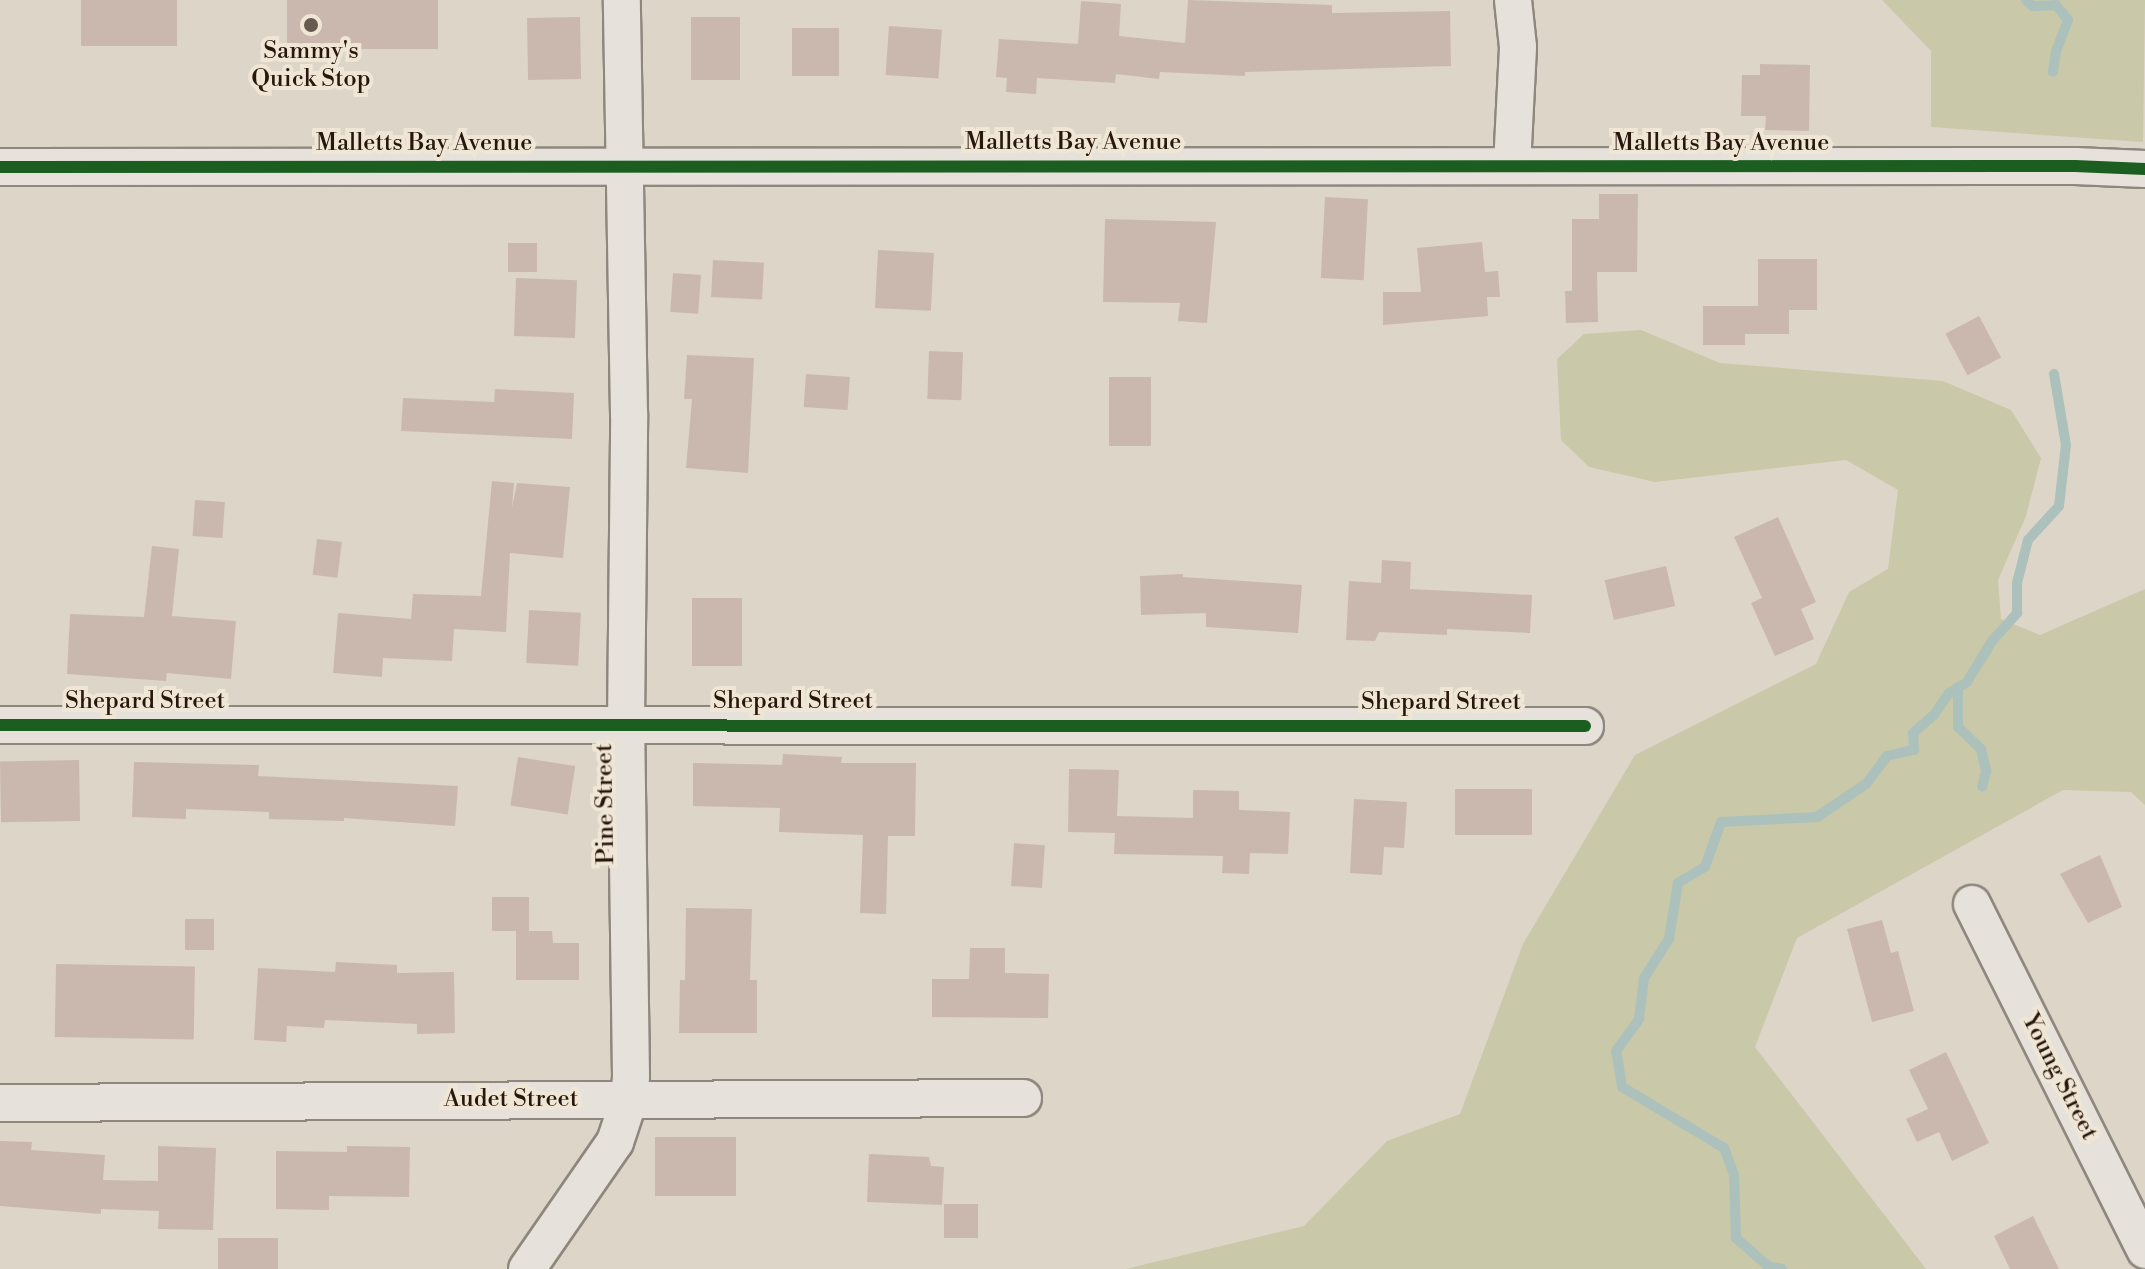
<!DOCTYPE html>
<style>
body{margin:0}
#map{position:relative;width:2145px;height:1269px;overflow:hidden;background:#ddd5c7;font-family:"Libre Bodoni",serif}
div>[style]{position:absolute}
.green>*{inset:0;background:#c9c8a8}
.stream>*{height:10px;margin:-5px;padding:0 5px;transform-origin:5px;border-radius:5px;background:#acc1bc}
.building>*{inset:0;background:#cab8ae;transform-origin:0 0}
.roads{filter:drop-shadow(2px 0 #8e877e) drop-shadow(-2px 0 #8e877e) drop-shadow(0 2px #8e877e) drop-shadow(0 -2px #8e877e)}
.minor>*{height:36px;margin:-18px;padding:0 18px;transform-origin:18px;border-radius:18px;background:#e6e1da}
.cycleway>*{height:12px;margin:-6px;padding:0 6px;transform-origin:6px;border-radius:6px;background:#1b5e20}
.dots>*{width:22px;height:22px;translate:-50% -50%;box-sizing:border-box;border:4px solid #efe6d5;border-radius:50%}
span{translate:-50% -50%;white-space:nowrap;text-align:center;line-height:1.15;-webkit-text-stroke:8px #efe6d5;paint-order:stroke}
.poi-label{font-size:24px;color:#28170d}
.street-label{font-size:24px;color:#28170d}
</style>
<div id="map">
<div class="green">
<i style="clip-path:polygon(1882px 0,2145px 0,2143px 142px,1931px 127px,1931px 51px)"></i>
<i style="clip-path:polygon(1641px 330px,1720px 363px,1943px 381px,2011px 410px,2041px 458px,2026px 516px,1998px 580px,2001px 619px,2040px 635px,2145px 589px,2145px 805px,2131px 792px,2063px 790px,1797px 938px,1755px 1047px,1926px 1269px,1126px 1269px,1304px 1226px,1387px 1141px,1460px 1114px,1523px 944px,1635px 755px,1816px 664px,1849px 592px,1888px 569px,1898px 490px,1846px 460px,1655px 482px,1589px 467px,1561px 440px,1557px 359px,1584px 334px)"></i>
</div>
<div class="stream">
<i style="left:2026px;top:0;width:9px;rotate:41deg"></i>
<i style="left:2033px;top:6px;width:23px;rotate:-2deg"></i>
<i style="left:2056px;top:5px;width:19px;rotate:51deg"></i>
<i style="left:2068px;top:20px;width:34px;rotate:111deg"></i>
<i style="left:2056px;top:52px;width:20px;rotate:99deg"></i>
<i style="left:1958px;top:687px;width:40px;rotate:90deg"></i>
<i style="left:1958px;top:727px;width:32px;rotate:44deg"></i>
<i style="left:1981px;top:749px;width:23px;rotate:77deg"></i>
<i style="left:1986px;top:771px;width:16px;rotate:104deg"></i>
<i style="left:1782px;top:1269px;width:14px;rotate:-168deg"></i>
<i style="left:1768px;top:1266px;width:43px;rotate:-138.8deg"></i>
<i style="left:1736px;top:1238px;width:63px;rotate:-91.8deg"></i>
<i style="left:1734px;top:1175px;width:29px;rotate:-110deg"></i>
<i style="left:1724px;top:1148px;width:119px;rotate:-149.1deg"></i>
<i style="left:1622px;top:1087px;width:36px;rotate:-99deg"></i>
<i style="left:1616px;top:1051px;width:39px;rotate:-54deg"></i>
<i style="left:1639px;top:1019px;width:41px;rotate:-83deg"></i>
<i style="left:1644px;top:978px;width:46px;rotate:-57.3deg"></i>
<i style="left:1669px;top:939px;width:57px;rotate:-80.9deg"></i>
<i style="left:1678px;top:883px;width:31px;rotate:-31deg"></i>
<i style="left:1705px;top:867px;width:48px;rotate:-70.4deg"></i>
<i style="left:1721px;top:822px;width:96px;rotate:-3deg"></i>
<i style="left:1817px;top:817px;width:59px;rotate:-34deg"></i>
<i style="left:1866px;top:784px;width:35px;rotate:-53deg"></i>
<i style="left:1887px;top:756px;width:28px;rotate:-13deg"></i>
<i style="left:1914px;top:750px;width:17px;rotate:-93deg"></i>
<i style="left:1913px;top:733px;width:28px;rotate:-41deg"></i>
<i style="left:1934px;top:715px;width:27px;rotate:-56deg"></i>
<i style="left:1949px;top:693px;width:21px;rotate:-31deg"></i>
<i style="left:1967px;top:682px;width:48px;rotate:-58.6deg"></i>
<i style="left:1992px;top:641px;width:38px;rotate:-48deg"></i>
<i style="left:2017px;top:613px;width:30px;rotate:-90deg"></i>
<i style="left:2017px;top:583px;width:44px;rotate:-75.7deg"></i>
<i style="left:2028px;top:540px;width:46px;rotate:-47.6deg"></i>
<i style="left:2059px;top:506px;width:61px;rotate:-83.5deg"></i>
<i style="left:2066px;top:445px;width:72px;rotate:-99.6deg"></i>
</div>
<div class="building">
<i style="left:81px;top:0;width:96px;height:46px"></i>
<i style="left:287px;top:0;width:151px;height:49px"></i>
<i style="clip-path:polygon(1188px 0,1332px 5px,1332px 13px,1450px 11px,1451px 66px,1245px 72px,1245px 76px,1160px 72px,1159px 79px,1116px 74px,1115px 83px,1037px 78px,1036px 94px,1006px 92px,1007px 78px,996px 77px,999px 39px,1078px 44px,1081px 1px,1121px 4px,1119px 36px,1185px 43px)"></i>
<i style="left:580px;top:17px;width:62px;height:53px;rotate:89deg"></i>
<i style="left:691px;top:17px;width:49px;height:63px"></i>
<i style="left:889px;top:26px;width:53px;height:49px;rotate:4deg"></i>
<i style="left:792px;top:28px;width:47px;height:48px"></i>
<i style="clip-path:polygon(1760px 64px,1810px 65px,1809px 131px,1765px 130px,1766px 116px,1741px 116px,1742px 75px,1760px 75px)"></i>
<i style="clip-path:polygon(1599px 194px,1638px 194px,1637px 272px,1597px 272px,1598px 322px,1566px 323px,1565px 291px,1572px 291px,1572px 219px,1599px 219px)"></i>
<i style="left:1325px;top:197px;width:43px;height:81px;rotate:3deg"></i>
<i style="clip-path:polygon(1105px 219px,1216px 222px,1207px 323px,1178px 321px,1180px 303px,1103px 302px)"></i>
<i style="clip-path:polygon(1482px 242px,1485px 272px,1498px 271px,1500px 297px,1487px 297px,1488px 316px,1383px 325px,1383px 292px,1421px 292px,1417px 248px)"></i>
<i style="left:508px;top:243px;width:29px;height:29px"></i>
<i style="left:878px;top:250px;width:56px;height:58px;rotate:3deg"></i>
<i style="clip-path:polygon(1758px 259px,1817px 259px,1817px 310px,1789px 310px,1789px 334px,1745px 334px,1745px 345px,1703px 345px,1703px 306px,1758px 306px)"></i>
<i style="left:713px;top:260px;width:51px;height:37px;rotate:3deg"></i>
<i style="left:673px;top:273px;width:28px;height:39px;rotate:4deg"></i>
<i style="left:516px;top:278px;width:61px;height:58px;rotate:2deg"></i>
<i style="left:1979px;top:316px;width:47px;height:38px;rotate:62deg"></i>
<i style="left:929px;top:351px;width:34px;height:48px;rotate:2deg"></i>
<i style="clip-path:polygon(687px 355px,754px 358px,748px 473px,686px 468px,692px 399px,684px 399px)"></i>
<i style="left:806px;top:374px;width:44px;height:33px;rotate:4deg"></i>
<i style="left:1109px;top:377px;width:42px;height:69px"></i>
<i style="clip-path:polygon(495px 389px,574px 393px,572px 439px,401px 431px,403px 398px,494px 402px)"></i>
<i style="clip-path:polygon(492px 481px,514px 483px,512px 507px,517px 483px,570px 487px,563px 558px,510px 553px,506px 632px,454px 629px,452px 661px,383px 658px,382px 677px,333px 673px,338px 613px,411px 619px,413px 594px,481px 596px)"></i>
<i style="left:195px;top:500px;width:30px;height:36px;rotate:4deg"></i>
<i style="clip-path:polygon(1778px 517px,1816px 602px,1801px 609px,1814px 639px,1775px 656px,1751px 603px,1762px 598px,1734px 537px)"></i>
<i style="left:317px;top:539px;width:25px;height:36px;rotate:7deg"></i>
<i style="clip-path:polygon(152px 546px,179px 549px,172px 616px,236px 621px,231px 679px,167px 673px,166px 681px,67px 674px,70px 614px,144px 617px)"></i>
<i style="clip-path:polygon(1382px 560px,1411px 562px,1410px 589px,1532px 595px,1530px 633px,1447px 629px,1447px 635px,1379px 632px,1375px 641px,1346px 640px,1349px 581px,1381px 583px)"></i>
<i style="left:1666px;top:566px;width:41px;height:63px;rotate:77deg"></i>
<i style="clip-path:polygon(1183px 574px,1183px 577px,1302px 585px,1298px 633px,1206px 627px,1206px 613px,1141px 615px,1140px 576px)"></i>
<i style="left:692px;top:598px;width:50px;height:68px"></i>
<i style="left:529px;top:610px;width:52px;height:53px;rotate:3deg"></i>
<i style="clip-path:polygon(783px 754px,842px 757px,841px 763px,916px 763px,915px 836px,888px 836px,886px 914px,860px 913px,863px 835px,779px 832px,780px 808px,693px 806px,693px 763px,782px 765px)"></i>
<i style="left:518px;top:757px;width:58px;height:49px;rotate:9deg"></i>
<i style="left:79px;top:760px;width:61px;height:79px;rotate:89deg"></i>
<i style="clip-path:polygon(134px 762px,259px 765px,258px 776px,458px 786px,455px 826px,344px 818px,344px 821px,269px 819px,269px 812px,186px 809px,186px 819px,132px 817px)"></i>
<i style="clip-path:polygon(1069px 769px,1119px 770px,1117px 816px,1193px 818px,1193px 790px,1239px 791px,1239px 810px,1290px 812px,1288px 854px,1250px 853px,1249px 874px,1222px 873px,1223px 856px,1114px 854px,1115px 833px,1068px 832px)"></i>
<i style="left:1455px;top:789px;width:77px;height:46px"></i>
<i style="clip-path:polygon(1354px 799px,1407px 802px,1404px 848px,1384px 847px,1382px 875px,1350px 873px)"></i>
<i style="left:1014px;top:843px;width:31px;height:43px;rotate:4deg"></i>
<i style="clip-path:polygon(2100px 855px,2122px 907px,2088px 923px,2060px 874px)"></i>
<i style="left:529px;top:897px;width:34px;height:37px;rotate:90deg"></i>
<i style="clip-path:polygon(686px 908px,752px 909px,750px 980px,757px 980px,757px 1033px,679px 1033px,680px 980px,685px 980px)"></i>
<i style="left:185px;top:919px;width:29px;height:31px"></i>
<i style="clip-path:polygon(1882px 920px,1891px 953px,1898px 951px,1914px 1011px,1872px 1022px,1847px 929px)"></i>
<i style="clip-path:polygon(516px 931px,552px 931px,553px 943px,579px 943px,579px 980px,516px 980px)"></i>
<i style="clip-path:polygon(970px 948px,1005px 948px,1005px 973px,1049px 974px,1048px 1018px,932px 1017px,932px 979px,969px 979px)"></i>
<i style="clip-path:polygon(336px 962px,397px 965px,397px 973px,454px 972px,455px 1033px,417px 1034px,417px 1024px,325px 1020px,324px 1028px,287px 1026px,286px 1042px,254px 1040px,258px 968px,335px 972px)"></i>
<i style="left:56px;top:964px;width:139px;height:73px;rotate:1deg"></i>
<i style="clip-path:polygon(1946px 1052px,1989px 1143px,1952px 1161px,1939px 1132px,1917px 1142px,1906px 1119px,1928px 1109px,1909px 1070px)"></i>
<i style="left:655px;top:1137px;width:81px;height:59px"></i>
<i style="clip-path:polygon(0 1141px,32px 1142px,31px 1150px,105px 1155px,103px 1180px,158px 1181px,158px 1146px,216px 1148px,213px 1230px,158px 1229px,159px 1211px,101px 1209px,101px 1214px,0 1206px)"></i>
<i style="clip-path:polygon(347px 1146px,410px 1147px,409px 1197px,329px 1196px,329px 1210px,276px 1209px,276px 1151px,347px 1152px)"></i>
<i style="clip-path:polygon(869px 1154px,929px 1157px,931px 1166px,944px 1167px,942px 1205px,867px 1202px)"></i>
<i style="left:944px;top:1204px;width:34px;height:34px"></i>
<i style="clip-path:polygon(2033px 1216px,2059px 1269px,2010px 1269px,1994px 1236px)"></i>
<i style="left:218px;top:1238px;width:60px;height:31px"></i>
</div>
<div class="roads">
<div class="minor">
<i style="left:1512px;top:166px;width:119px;rotate:-87.1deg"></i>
<i style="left:1518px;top:47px;width:47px;rotate:-96.1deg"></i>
<i style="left:0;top:167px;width:2075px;rotate:-0.03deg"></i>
<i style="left:2075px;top:166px;width:70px;rotate:2.5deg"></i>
<i style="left:0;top:725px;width:1585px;rotate:0.04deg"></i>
<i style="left:1972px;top:904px;width:387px;rotate:63.4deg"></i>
<i style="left:0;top:1103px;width:1023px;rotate:-0.28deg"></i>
<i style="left:527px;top:1269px;width:155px;rotate:-55.3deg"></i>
<i style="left:615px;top:1142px;width:44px;rotate:-71.6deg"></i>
<i style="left:629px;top:1100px;width:24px;rotate:-85deg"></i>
<i style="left:631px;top:1076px;width:353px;rotate:-90.8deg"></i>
<i style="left:626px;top:723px;width:309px;rotate:-89.4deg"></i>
<i style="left:629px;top:414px;width:414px;rotate:-91deg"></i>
</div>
</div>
<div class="cycleway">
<i style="left:0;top:167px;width:2075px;rotate:-0.03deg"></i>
<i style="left:2075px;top:166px;width:70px;rotate:2.5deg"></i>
<i style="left:0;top:725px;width:1585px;rotate:0.04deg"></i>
</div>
<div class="dots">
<i style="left:311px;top:25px;background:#675a4e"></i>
</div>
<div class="poi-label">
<span style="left:311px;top:66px">Sammy's<br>Quick Stop</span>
</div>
<div class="street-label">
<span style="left:1073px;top:143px">Malletts Bay Avenue</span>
<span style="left:424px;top:144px">Malletts Bay Avenue</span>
<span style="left:1721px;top:144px">Malletts Bay Avenue</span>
<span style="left:145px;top:702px">Shepard Street</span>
<span style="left:793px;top:702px">Shepard Street</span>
<span style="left:1441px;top:703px">Shepard Street</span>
<span style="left:606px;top:804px;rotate:-91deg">Pine Street</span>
<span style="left:2059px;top:1077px;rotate:63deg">Young Street</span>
<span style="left:511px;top:1100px">Audet Street</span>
</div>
</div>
